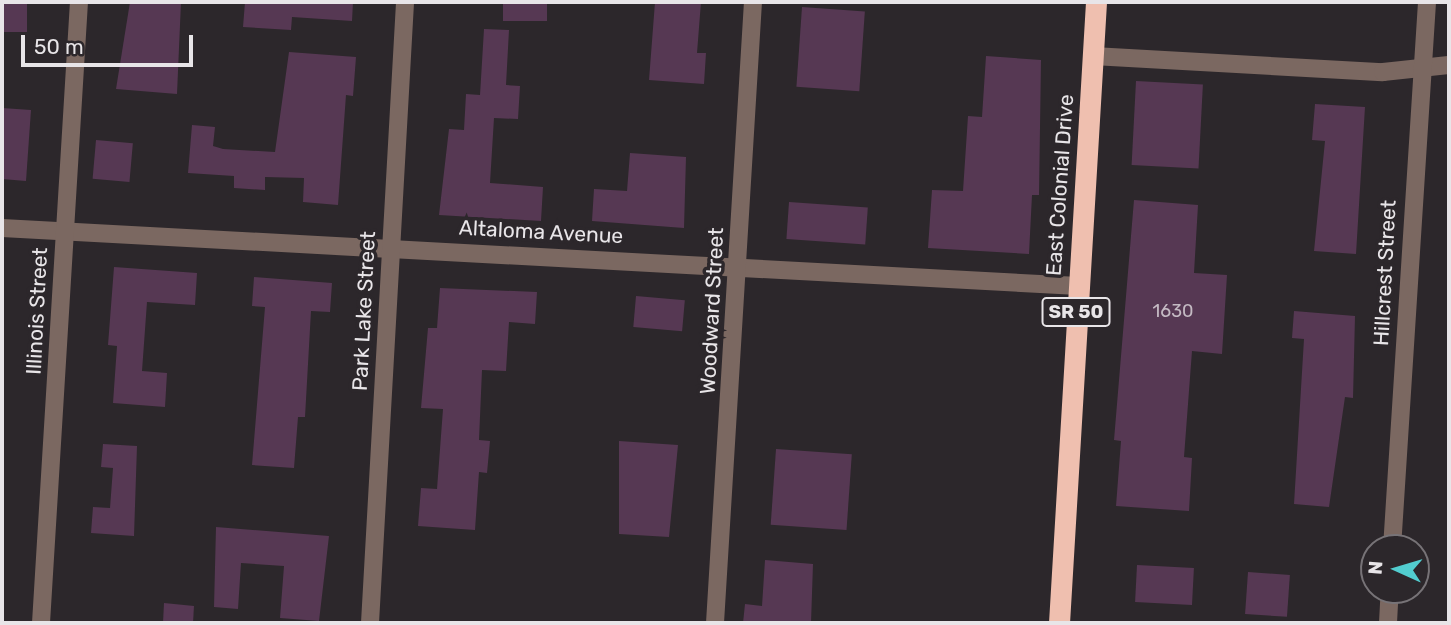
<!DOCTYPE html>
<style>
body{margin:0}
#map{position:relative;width:1451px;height:625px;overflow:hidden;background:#2c272b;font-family:Rubik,sans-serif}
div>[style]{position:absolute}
.building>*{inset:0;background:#563853;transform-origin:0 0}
.street>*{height:18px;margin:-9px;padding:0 9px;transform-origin:9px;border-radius:9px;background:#7b6861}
.highway>*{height:21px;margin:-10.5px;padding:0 10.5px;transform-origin:10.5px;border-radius:10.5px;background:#efbfaf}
span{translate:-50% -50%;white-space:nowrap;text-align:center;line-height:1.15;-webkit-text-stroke:7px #2c272b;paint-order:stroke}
.number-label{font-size:18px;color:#c4bac3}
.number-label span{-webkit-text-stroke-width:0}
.shield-label span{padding:2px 5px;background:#2c272b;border:2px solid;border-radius:5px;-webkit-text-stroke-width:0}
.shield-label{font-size:19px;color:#e8e5e8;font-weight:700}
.street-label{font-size:21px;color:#e8e5e8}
.frame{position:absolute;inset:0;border:4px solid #e8e5e8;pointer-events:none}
.north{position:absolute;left:1360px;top:534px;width:70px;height:70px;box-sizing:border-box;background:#2c272b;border:2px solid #777377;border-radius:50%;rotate:274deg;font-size:19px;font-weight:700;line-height:28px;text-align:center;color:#e8e5e8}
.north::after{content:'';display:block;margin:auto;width:24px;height:32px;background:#52cdcf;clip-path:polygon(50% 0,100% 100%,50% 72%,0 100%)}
.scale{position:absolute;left:21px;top:35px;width:172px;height:32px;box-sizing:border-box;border:4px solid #e8e5e8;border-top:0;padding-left:9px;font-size:21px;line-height:24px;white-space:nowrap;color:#e8e5e8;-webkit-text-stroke:5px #2c272b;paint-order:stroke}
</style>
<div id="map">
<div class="building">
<i style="left:2px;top:2px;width:25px;height:30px"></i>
<i style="clip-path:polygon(130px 2px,181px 2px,177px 94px,116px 89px)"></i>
<i style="clip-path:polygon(245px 2px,353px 2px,352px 21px,292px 17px,291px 30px,243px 27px)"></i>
<i style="left:503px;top:2px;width:44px;height:19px"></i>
<i style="clip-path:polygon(655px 2px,701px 2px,697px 53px,706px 53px,704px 84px,649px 80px)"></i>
<i style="left:802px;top:7px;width:63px;height:80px;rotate:4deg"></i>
<i style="clip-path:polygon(484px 29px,509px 30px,506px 85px,520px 86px,518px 119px,494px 118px,490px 183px,543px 187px,541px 221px,439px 215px,449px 129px,464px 130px,466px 94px,480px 95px)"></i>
<i style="clip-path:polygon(289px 52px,356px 57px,353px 96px,346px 95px,338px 205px,303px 202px,304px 178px,265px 177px,265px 190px,234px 188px,234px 176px,188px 173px,192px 125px,215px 127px,213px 146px,223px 149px,275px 152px)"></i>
<i style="clip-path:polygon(986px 56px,1041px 60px,1039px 195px,1032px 195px,1029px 254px,928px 248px,932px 190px,963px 191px,968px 116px,982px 117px)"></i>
<i style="left:1136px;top:81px;width:67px;height:84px;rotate:3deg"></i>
<i style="clip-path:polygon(1315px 104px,1365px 107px,1356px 254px,1314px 251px,1325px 141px,1312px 140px)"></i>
<i style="clip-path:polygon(2px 108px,31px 110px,26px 181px,2px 179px)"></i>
<i style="left:96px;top:140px;width:37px;height:39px;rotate:5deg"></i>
<i style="clip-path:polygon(630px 153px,686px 157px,684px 228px,592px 221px,594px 189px,627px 191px)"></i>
<i style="clip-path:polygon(1134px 200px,1198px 205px,1194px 273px,1227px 275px,1222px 354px,1192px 351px,1184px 457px,1192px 458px,1189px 511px,1116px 506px,1121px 441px,1114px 440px)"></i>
<i style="left:789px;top:202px;width:79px;height:37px;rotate:4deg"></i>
<i style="clip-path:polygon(114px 267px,197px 273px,195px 305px,147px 302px,142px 371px,167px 373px,165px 407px,113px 403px,117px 346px,108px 345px)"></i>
<i style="clip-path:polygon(254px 277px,332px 283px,330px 312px,311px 311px,305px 417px,298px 417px,294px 468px,252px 465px,265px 307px,252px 306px)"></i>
<i style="clip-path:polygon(440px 288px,537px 292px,535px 324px,509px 322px,506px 371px,482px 370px,479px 440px,490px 441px,487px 473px,479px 472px,475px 530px,418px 526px,421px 488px,437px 489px,443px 409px,421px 408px,428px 328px,437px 328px)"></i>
<i style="left:636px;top:296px;width:49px;height:31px;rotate:5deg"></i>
<i style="clip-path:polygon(1294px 311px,1355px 316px,1353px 398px,1345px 397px,1329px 507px,1294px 504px,1304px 339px,1292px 338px)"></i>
<i style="clip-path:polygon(619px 441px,678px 445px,669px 537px,619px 534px)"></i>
<i style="clip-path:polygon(103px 444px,137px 446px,134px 536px,91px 533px,93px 507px,110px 508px,113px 468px,101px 467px)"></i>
<i style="left:776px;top:449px;width:76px;height:76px;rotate:4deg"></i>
<i style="clip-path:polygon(216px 527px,329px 536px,319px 621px,280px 618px,284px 566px,241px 563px,238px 609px,214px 607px)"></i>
<i style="clip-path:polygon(765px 560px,813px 564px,811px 623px,743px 623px,745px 604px,762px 606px)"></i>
<i style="left:1137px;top:565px;width:57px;height:37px;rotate:3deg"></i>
<i style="left:1248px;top:572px;width:42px;height:42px;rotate:4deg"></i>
<i style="clip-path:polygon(164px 603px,194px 606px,193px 623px,163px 623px)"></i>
</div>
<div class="street">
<i style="left:1093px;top:56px;width:290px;rotate:3.2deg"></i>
<i style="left:1383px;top:72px;width:66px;rotate:-6.1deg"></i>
<i style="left:2px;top:228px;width:1078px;rotate:3.09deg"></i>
<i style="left:1392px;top:548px;width:547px;rotate:-86.33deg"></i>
<i style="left:41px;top:623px;width:622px;rotate:-86.5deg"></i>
<i style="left:370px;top:623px;width:622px;rotate:-86.77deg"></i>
<i style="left:715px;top:623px;width:622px;rotate:-86.5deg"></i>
<i style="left:1388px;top:623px;width:33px;rotate:-87deg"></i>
</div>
<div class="highway">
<i style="left:1059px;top:623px;width:622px;rotate:-86.59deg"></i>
</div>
<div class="number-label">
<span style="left:1173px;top:311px">1630</span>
</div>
<div class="shield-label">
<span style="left:1076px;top:312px">SR 50</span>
</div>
<div class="street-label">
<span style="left:1060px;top:185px;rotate:-86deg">East Colonial Drive</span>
<span style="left:541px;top:232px;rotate:3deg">Altaloma Avenue</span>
<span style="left:1385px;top:273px;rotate:-87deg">Hillcrest Street</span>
<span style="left:37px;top:311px;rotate:-87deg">Illinois Street</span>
<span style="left:364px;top:311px;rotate:-87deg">Park Lake Street</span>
<span style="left:712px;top:311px;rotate:-87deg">Woodward Street</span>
</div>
<div class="frame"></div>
<div class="north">N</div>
<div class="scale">50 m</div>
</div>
